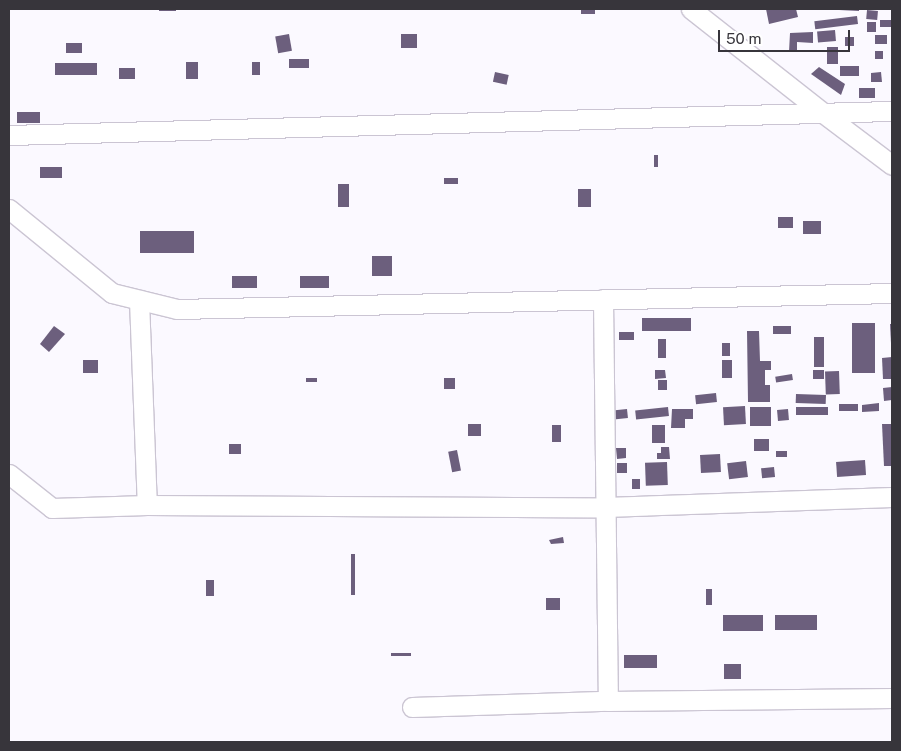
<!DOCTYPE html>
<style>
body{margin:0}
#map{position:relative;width:901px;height:751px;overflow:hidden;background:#fbf9ff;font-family:"Public Sans",sans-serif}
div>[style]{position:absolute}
.building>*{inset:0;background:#6c5f7d;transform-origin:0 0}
.roads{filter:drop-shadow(1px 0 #cbc5d3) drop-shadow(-1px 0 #cbc5d3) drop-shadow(0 1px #cbc5d3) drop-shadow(0 -1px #cbc5d3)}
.minor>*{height:19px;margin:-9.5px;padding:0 9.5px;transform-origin:9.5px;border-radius:9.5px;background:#fff}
span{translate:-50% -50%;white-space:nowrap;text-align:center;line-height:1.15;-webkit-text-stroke:5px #fff;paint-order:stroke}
.frame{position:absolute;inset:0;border:10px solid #37353b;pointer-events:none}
.scale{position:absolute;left:718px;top:30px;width:132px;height:22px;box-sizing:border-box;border:2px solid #37353b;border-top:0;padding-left:6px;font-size:15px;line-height:18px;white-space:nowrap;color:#37353b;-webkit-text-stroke:4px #fff;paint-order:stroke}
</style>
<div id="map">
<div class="building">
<i style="left:159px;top:9px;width:17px;height:2px"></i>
<i style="left:581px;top:9px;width:14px;height:5px"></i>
<i style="clip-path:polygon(766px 9px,796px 9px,798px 17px,769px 24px)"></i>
<i style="clip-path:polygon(839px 9px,859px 9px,859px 11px,839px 10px)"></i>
<i style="left:867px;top:10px;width:11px;height:9px;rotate:5deg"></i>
<i style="left:857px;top:16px;width:8px;height:43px;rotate:83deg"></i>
<i style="left:880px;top:20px;width:12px;height:7px"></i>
<i style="left:867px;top:22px;width:9px;height:10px"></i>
<i style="left:835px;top:30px;width:11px;height:18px;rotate:85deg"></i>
<i style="clip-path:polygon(813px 32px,813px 43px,797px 42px,797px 52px,789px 52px,790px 33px)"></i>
<i style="left:289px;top:34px;width:17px;height:14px;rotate:80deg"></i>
<i style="left:401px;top:34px;width:16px;height:14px"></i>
<i style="left:875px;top:35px;width:12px;height:9px"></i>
<i style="left:845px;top:37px;width:9px;height:9px"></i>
<i style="left:66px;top:43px;width:16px;height:10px"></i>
<i style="left:827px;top:47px;width:11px;height:17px"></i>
<i style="left:875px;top:51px;width:8px;height:8px"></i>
<i style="left:289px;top:59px;width:20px;height:9px"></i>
<i style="left:186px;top:62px;width:12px;height:17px"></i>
<i style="left:252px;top:62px;width:8px;height:13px"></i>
<i style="left:55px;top:63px;width:42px;height:12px"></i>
<i style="left:840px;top:66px;width:19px;height:10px"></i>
<i style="clip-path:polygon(819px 67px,845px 84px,841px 95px,811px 74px)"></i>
<i style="left:119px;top:68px;width:16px;height:11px"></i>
<i style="left:495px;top:72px;width:14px;height:10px;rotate:12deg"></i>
<i style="clip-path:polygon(881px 72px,882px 82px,871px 82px,871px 73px)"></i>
<i style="left:859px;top:88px;width:16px;height:10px"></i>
<i style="left:17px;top:112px;width:23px;height:11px"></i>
<i style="left:654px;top:155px;width:4px;height:12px"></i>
<i style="left:40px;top:167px;width:22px;height:11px"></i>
<i style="left:444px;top:178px;width:14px;height:6px"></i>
<i style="left:338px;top:184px;width:11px;height:23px"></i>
<i style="left:578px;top:189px;width:13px;height:18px"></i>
<i style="left:778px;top:217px;width:15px;height:11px"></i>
<i style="left:803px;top:221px;width:18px;height:13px"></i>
<i style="left:140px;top:231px;width:54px;height:22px"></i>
<i style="left:372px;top:256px;width:20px;height:20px"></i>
<i style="left:232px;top:276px;width:25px;height:12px"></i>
<i style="left:300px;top:276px;width:29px;height:12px"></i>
<i style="left:691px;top:318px;width:13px;height:49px;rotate:90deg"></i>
<i style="left:852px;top:323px;width:23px;height:50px"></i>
<i style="clip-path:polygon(890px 324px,892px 324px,892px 343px,891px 343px)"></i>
<i style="clip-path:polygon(54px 326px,65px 334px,49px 352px,40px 344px)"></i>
<i style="left:791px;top:326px;width:8px;height:18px;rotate:90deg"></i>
<i style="clip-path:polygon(747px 331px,759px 331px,760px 361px,771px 361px,771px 370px,765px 370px,765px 385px,770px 385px,770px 402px,748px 402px)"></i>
<i style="left:619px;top:332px;width:15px;height:8px"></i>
<i style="left:814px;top:337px;width:10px;height:30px"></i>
<i style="left:658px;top:339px;width:8px;height:19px"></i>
<i style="left:722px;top:343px;width:8px;height:13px"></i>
<i style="clip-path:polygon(892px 357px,892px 379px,883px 379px,882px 358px)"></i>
<i style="left:83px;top:360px;width:15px;height:13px"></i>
<i style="left:722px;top:360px;width:10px;height:18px"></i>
<i style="clip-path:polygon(655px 370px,665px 370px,666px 378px,655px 379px)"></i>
<i style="left:813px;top:370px;width:11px;height:9px"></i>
<i style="left:839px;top:371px;width:23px;height:14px;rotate:88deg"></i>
<i style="left:792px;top:374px;width:6px;height:17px;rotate:81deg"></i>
<i style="left:306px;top:378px;width:11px;height:4px"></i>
<i style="left:444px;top:378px;width:11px;height:11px"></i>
<i style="left:667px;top:380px;width:10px;height:9px;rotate:90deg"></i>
<i style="clip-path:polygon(892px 387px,892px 400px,884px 401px,883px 388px)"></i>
<i style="left:716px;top:393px;width:9px;height:21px;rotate:84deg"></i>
<i style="left:796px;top:394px;width:30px;height:9px;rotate:2deg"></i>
<i style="clip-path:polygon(879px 403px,879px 411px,862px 412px,862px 405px)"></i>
<i style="left:858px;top:404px;width:7px;height:19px;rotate:90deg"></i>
<i style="left:745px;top:406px;width:18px;height:22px;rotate:87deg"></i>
<i style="left:668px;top:407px;width:9px;height:33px;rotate:84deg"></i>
<i style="left:750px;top:407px;width:21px;height:19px"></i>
<i style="left:828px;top:407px;width:8px;height:32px;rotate:90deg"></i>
<i style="left:627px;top:409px;width:9px;height:12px;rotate:84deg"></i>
<i style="clip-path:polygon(672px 409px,693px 409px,693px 419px,685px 419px,685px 428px,671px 428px)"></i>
<i style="left:788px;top:409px;width:11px;height:11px;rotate:85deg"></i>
<i style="left:468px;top:424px;width:13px;height:12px"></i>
<i style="clip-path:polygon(882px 424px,892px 424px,892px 466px,884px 466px)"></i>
<i style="left:552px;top:425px;width:9px;height:17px"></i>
<i style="left:652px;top:425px;width:13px;height:18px"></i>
<i style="left:754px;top:439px;width:15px;height:12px"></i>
<i style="left:229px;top:444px;width:12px;height:10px"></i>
<i style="clip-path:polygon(661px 447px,669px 447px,670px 459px,657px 459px,657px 453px,661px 453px)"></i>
<i style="clip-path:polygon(616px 448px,626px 448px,626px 458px,617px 459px)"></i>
<i style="left:457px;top:450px;width:21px;height:9px;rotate:79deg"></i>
<i style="left:787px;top:451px;width:6px;height:11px;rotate:90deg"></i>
<i style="left:720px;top:454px;width:18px;height:20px;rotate:87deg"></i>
<i style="left:865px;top:460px;width:15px;height:29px;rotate:86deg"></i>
<i style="left:746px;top:461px;width:16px;height:19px;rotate:83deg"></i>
<i style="left:667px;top:462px;width:23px;height:22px;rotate:88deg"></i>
<i style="left:627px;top:463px;width:10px;height:10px;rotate:90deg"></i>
<i style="left:774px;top:467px;width:10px;height:13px;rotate:84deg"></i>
<i style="left:632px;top:479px;width:8px;height:10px"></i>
<i style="clip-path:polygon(563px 537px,564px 543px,551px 544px,549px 540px)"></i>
<i style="left:351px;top:554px;width:4px;height:41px"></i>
<i style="left:206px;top:580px;width:8px;height:16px"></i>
<i style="left:706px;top:589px;width:6px;height:16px"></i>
<i style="left:546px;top:598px;width:14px;height:12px"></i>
<i style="left:723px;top:615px;width:40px;height:16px"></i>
<i style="left:775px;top:615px;width:42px;height:15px"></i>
<i style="left:391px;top:653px;width:20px;height:3px"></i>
<i style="left:624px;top:655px;width:33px;height:13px"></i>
<i style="left:724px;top:664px;width:17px;height:15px"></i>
</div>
<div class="roads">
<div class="minor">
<i style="left:691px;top:9px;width:168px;rotate:38.2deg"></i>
<i style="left:823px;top:113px;width:86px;rotate:37deg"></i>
<i style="left:9px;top:135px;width:883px;rotate:-1.56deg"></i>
<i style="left:9px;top:209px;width:133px;rotate:39.2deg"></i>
<i style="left:112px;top:293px;width:67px;rotate:13.8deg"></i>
<i style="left:177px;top:309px;width:715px;rotate:-1.28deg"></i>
<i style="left:603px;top:299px;width:402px;rotate:89.3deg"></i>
<i style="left:139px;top:300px;width:205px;rotate:87.8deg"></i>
<i style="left:9px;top:474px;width:55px;rotate:38.3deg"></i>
<i style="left:52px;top:508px;width:95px;rotate:-1.8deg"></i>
<i style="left:147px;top:505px;width:458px;rotate:0.3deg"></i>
<i style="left:605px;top:507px;width:287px;rotate:-2deg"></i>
<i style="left:412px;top:707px;width:196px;rotate:-1.8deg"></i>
<i style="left:608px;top:701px;width:284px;rotate:-0.6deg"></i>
</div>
</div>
<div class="frame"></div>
<div class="scale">50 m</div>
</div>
